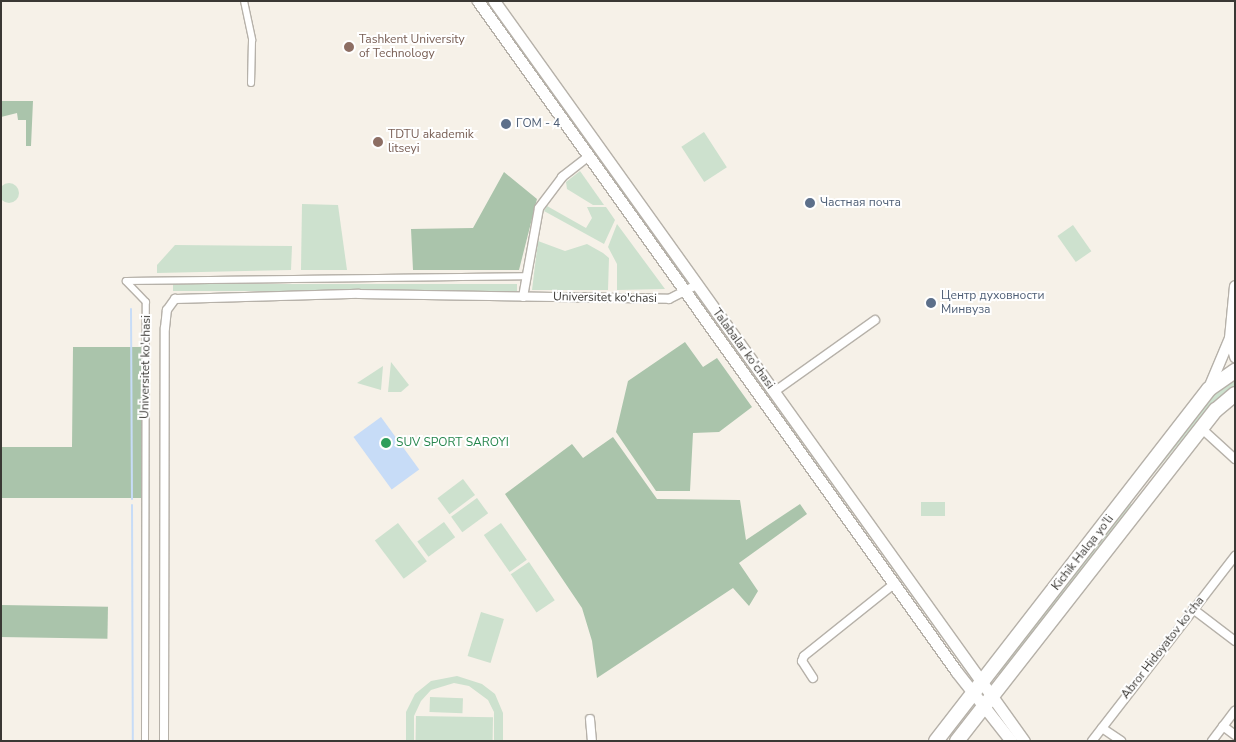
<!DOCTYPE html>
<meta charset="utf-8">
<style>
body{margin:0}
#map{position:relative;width:1236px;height:742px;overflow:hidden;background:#f6f1e8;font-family:"Nunito Sans",sans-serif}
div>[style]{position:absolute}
.green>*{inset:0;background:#cde1ce;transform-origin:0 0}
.round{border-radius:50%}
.forest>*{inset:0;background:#aac4ab;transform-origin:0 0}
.water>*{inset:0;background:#c7dcf7;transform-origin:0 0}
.stream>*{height:2px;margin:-1px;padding:0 1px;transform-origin:1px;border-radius:1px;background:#c7dcf7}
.roads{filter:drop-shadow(1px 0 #b6b1a9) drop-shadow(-1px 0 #b6b1a9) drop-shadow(0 1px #b6b1a9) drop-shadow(0 -1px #b6b1a9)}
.pedestrian>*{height:6px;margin:-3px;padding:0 3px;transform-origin:3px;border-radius:3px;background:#fff}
.minor>*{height:8px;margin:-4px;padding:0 4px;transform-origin:4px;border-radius:4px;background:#fff}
.tertiary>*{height:10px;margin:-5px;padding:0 5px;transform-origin:5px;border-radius:5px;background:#fff}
.secondary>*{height:11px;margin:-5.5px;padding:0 5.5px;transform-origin:5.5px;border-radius:5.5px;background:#fff}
.trunk>*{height:14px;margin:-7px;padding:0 7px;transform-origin:7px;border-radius:7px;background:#fff}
.dots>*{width:14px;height:14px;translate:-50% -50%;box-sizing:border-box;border:2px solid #fff;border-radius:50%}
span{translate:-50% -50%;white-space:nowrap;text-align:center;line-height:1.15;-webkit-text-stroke:4px #fff;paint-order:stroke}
.education-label{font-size:12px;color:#785e54}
.left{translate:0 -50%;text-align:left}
.service-label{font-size:12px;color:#4e5e75}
.street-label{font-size:12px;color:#3a3834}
.leisure-label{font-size:12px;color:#27864d}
.frame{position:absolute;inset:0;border:2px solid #3a3834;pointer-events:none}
</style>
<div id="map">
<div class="green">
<i style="left:704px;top:132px;width:42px;height:27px;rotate:57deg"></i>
<i style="clip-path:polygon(580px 171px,604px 205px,593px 205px,567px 189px,566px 182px)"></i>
<i class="round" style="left:-1px;top:183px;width:20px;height:20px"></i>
<i style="clip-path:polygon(302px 204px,338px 205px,347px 270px,301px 270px)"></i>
<i style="clip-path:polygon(547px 206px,586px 228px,592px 218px,587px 207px,606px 207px,615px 220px,604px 244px,544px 211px)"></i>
<i style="clip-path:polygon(617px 224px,665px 289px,617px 290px,617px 264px,608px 247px)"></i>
<i style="left:1073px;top:225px;width:32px;height:19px;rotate:55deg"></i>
<i style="clip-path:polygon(538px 241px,565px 251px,587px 244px,603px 253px,609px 258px,608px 290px,532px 290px)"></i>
<i style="clip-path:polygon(175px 245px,292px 246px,291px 270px,157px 273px,157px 265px)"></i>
<i style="left:173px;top:284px;width:344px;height:7px"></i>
<i style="clip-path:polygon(391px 362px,409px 385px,401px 392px,388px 392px)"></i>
<i style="clip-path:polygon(383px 366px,381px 390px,357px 383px)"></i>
<i style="clip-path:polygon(1235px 378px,1235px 386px,1210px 405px,1148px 481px,1214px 393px)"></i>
<i style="left:463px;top:479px;width:20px;height:32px;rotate:53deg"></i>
<i style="left:477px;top:498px;width:19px;height:32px;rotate:54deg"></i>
<i style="left:921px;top:502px;width:24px;height:14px"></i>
<i style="clip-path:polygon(1130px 504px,1134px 505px,1001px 676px,997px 673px)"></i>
<i style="left:444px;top:522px;width:19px;height:33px;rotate:54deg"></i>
<i style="left:398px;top:523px;width:48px;height:29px;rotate:53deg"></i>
<i style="left:501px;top:523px;width:45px;height:21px;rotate:55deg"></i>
<i style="left:529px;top:562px;width:46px;height:22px;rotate:56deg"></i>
<i style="left:481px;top:612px;width:24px;height:46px;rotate:17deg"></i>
<i style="clip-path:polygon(457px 676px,482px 684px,495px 694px,503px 713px,503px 741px,494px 741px,494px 712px,488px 700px,469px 686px,454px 683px,431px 690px,421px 701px,414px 716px,414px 741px,406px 741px,406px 712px,415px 694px,431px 681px)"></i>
<i style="left:430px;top:697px;width:33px;height:15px;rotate:2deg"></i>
<i style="left:416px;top:716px;width:77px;height:25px;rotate:1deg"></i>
</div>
<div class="forest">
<i style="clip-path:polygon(1px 101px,33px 101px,31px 146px,26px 146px,26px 120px,18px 120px,17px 113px,1px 117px)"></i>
<i style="clip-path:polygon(504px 172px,537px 199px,519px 270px,413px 270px,411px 229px,473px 228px)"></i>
<i style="clip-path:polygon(685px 342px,703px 367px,717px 358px,752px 407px,719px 432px,693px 433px,690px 491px,656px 491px,616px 432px,628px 381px)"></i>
<i style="clip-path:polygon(73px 347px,143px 347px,142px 498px,1px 498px,1px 447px,72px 447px)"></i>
<i style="clip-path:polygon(613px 437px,657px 499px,740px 500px,746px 540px,800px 504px,807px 514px,739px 563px,758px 591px,749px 606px,733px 588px,597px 678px,592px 641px,582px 608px,505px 494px,572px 444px,583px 458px)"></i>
<i style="left:1px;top:605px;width:107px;height:32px;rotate:1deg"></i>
</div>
<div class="water">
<i style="left:381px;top:417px;width:65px;height:34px;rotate:54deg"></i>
</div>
<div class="stream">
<i style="left:131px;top:309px;width:190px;rotate:89.7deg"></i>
<i style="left:132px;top:505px;width:236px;rotate:89.8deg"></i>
</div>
<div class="roads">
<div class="pedestrian">
<i style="left:244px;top:1px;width:40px;rotate:78deg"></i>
<i style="left:252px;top:40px;width:43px;rotate:91.3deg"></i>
<i style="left:145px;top:741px;width:439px;rotate:-89.9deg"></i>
<i style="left:146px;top:302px;width:29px;rotate:-134deg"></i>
<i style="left:126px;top:281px;width:398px;rotate:-0.7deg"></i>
</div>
<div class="minor">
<i style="left:523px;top:297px;width:90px;rotate:-79.8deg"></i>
<i style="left:539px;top:208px;width:39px;rotate:-53deg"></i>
<i style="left:562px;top:177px;width:34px;rotate:-38deg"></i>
<i style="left:774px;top:392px;width:124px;rotate:-35.5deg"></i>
<i style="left:1201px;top:428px;width:46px;rotate:42.4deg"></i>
<i style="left:1193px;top:609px;width:53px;rotate:37.3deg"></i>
<i style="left:813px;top:678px;width:20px;rotate:-123deg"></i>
<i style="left:802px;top:661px;width:5px;rotate:-68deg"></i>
<i style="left:804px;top:656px;width:117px;rotate:-38.7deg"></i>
<i style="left:590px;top:719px;width:22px;rotate:85deg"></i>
<i style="left:1223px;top:726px;width:15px;rotate:37deg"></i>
<i style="left:1102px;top:728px;width:23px;rotate:34deg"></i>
<i style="left:164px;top:741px;width:413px;rotate:-89.9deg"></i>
<i style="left:165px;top:328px;width:18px;rotate:-84deg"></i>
<i style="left:167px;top:310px;width:14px;rotate:-54deg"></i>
<i style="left:175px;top:299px;width:184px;rotate:-1.6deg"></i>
<i style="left:359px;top:294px;width:310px;rotate:0.9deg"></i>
<i style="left:669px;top:299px;width:31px;rotate:-27deg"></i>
<i style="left:1092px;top:741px;width:234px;rotate:-52.3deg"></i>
<i style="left:1212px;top:741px;width:38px;rotate:-53deg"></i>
</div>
<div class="tertiary">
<i style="left:1230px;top:339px;width:19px;rotate:74deg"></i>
<i style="left:1209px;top:388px;width:54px;rotate:-67.2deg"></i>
<i style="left:1230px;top:338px;width:52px;rotate:-84.5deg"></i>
</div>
<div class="secondary">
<i style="left:478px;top:1px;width:823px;rotate:54.49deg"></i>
<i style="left:956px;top:671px;width:89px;rotate:51.8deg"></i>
<i style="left:494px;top:1px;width:910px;rotate:54.39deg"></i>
</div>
<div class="trunk">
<i style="left:936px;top:741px;width:445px;rotate:-52.2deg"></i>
<i style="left:1209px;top:389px;width:32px;rotate:-35deg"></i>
<i style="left:957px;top:741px;width:420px;rotate:-52deg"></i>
<i style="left:1216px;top:410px;width:25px;rotate:-40deg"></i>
</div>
</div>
<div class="dots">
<i style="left:349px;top:47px;background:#8d6e63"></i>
<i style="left:506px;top:124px;background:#5c6f8a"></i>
<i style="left:378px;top:142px;background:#8d6e63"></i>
<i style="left:810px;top:203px;background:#5c6f8a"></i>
<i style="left:931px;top:303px;background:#5c6f8a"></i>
<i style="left:386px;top:443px;background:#2e9e5b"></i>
</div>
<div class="education-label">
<span class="left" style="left:359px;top:47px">Tashkent University<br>of Technology</span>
<span class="left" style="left:388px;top:142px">TDTU akademik<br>litseyi</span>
</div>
<div class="service-label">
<span class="left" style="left:516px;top:124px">ГОМ - 4</span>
<span class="left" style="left:820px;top:203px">Частная почта</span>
<span class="left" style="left:941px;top:303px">Центр духовности<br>Минвуза</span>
</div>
<div class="street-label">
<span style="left:605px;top:298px;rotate:1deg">Universitet ko'chasi</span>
<span style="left:743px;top:349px;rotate:54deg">Talabalar ko'chasi</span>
<span style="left:146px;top:367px;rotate:-89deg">Universitet ko'chasi</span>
<span style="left:1083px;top:553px;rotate:-52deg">Kichik Halqa yo'li</span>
<span style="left:1163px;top:648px;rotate:-52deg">Abror Hidoyatov ko'cha</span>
</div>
<div class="leisure-label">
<span class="left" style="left:396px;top:443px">SUV SPORT SAROYI</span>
</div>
<div class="frame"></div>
</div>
